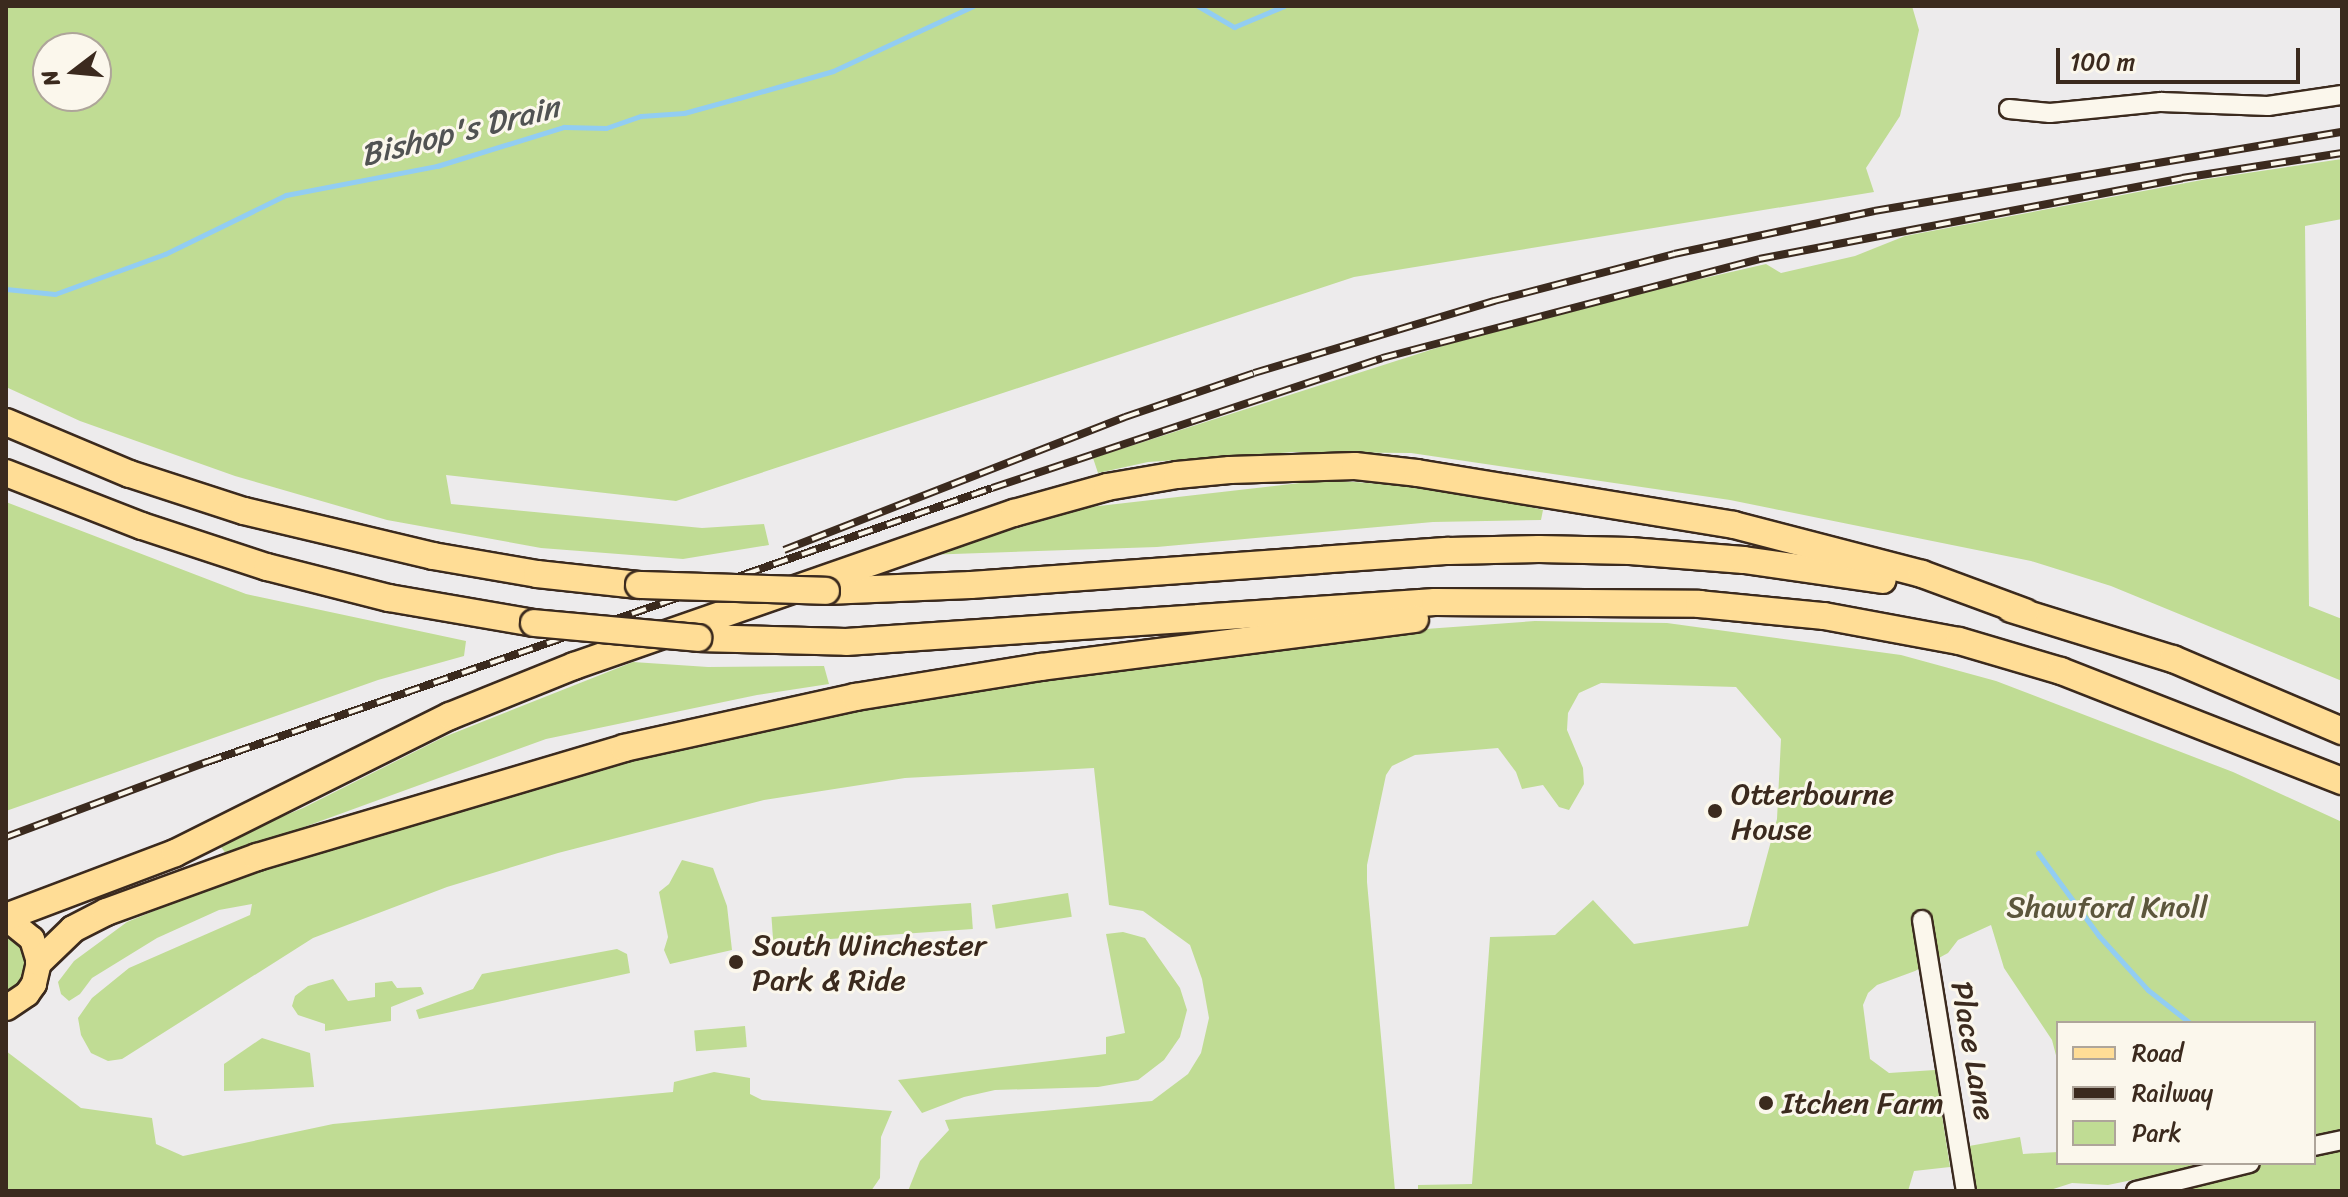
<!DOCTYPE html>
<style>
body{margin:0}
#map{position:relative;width:2348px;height:1197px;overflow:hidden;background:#edebec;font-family:Sriracha,sans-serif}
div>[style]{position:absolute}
.green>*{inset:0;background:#c0dc94;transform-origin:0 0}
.stream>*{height:5px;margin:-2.5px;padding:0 2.5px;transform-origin:2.5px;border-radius:2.5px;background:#92cdf2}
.roads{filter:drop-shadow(2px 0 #3b2a1e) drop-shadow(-2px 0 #3b2a1e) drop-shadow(0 2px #3b2a1e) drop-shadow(0 -2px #3b2a1e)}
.minor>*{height:18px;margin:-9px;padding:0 9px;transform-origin:9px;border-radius:9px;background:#fbf7ec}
.major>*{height:24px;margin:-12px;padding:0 12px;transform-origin:12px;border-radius:12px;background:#ffdd96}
.highway>*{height:26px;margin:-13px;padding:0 13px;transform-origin:13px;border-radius:13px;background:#ffdd96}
.rail>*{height:8px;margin-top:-4px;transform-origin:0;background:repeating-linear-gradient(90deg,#fbf7ec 0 15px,#3b2a1e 0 30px);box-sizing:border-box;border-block:2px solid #3b2a1e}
.bridges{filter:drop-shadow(2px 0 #3b2a1e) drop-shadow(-2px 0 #3b2a1e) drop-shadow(0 2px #3b2a1e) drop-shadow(0 -2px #3b2a1e)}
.highway-bridge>*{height:26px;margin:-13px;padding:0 13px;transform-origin:13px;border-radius:13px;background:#ffdd96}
.dots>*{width:22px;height:22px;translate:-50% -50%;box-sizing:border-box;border:4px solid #fbf7ec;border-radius:50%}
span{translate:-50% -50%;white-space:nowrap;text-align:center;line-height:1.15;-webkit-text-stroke:6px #fbf7ec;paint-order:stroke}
.poi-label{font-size:30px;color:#3b2a1e}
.left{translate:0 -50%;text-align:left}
.park-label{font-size:30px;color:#5c563c}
.street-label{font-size:30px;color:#3b2a1e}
.water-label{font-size:32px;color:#515353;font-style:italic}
.frame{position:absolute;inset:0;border:8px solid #3b2a1e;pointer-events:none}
.legend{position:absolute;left:2056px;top:1021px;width:260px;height:144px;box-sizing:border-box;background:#fbf7ec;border:2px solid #aea59a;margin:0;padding:10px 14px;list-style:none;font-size:24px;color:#3b2a1e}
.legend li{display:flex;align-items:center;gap:16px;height:40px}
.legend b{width:40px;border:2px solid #aea59a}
.north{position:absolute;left:32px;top:32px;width:80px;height:80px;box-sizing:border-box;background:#fbf7ec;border:2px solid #aea59a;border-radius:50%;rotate:254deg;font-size:22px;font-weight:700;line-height:32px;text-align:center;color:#3b2a1e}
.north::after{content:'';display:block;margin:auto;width:28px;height:36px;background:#3b2a1e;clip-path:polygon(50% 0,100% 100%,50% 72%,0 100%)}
.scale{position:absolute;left:2056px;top:48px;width:244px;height:36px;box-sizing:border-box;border:4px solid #3b2a1e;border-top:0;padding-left:10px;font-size:24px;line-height:28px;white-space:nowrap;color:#3b2a1e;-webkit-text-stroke:6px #fbf7ec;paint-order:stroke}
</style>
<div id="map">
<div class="green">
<i style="clip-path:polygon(evenodd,6px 6px,1912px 6px,1919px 30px,1900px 116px,1866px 168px,1874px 192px,1354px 277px,676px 501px,446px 475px,451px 504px,702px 528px,764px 524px,769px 545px,683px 559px,541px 548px,387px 520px,235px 476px,80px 421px,6px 387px,6px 6px,48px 48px,96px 48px,96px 96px,48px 96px,48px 48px)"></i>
<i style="clip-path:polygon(2342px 159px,2342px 219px,2305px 226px,2309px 606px,2342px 619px,2342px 681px,2111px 586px,2031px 561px,1730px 500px,1411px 453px,1294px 452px,1148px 462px,1098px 473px,1093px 458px,1449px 344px,1670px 286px,1766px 264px,1781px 273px,1855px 256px,1905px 236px,2207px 179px)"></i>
<i style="clip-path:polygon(1326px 480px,1452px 489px,1543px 510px,1541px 520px,1433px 522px,1157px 547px,924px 555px,1090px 507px)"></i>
<i style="clip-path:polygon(6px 502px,246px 594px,466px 641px,464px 656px,378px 680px,6px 811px)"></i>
<i style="clip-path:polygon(1535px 621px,1667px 623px,1901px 655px,1996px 681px,2233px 772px,2342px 822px,2342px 1131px,2333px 1133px,2337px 1150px,2342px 1149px,2342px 1191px,2166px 1191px,2161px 1174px,2108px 1185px,2072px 1183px,2047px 1191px,1973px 1191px,1969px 1146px,2020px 1137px,2023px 1154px,2058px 1152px,2058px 1163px,2314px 1163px,2314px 1023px,2058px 1023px,2058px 1063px,2052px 1040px,2004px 968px,1991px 925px,1958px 940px,1948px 953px,1915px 971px,1877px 985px,1868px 993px,1863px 1005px,1870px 1059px,1889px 1073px,1935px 1070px,1950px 1167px,1914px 1171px,1908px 1191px,1418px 1191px,1418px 1185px,1472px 1184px,1490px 937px,1555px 935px,1593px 900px,1634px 944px,1748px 926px,1777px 819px,1781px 739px,1736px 687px,1601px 683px,1579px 693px,1568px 713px,1567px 730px,1583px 768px,1584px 784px,1569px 810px,1559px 807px,1543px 785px,1522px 789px,1516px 772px,1498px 748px,1415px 755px,1392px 766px,1386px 775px,1367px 865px,1367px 882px,1395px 1191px,908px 1191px,920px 1161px,949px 1130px,945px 1120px,1152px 1101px,1188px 1074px,1201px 1053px,1209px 1018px,1202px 979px,1190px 945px,1143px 911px,1109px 905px,1094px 768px,905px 778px,764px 800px,558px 853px,447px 887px,313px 938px,122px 1059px,108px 1061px,91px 1053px,81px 1035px,78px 1018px,92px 998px,129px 968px,250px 915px,252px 904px,219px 910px,157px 938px,92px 978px,80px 994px,69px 1001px,61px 994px,58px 982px,74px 961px,127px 922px,237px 877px,673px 746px,968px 687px,1384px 632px)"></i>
<i style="clip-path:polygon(633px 662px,708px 667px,824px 666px,829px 684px,757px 695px,546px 739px,227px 855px,218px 843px,303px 808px,444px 737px)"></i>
<i style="clip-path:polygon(682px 860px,713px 868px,727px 906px,732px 950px,670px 964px,664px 950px,668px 937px,659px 892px,669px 884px)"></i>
<i style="left:1068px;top:893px;width:24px;height:77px;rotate:81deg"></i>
<i style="left:971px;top:903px;width:26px;height:200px;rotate:86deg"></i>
<i style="clip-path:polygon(6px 931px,24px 949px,27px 961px,19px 983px,6px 992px)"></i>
<i style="clip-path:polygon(1123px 932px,1145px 938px,1180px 988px,1187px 1010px,1180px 1037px,1164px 1060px,1138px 1080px,1098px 1087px,995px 1090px,964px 1097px,922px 1113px,898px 1080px,1106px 1054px,1106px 1037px,1125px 1033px,1106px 934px)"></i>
<i style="clip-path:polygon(617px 949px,627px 954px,630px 973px,419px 1019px,416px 1010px,473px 989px,482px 974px)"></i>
<i style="clip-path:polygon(333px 979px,348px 1001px,375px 997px,375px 983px,392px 981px,397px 988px,421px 987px,424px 994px,391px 1007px,391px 1021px,325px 1031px,325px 1024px,298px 1015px,292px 1006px,295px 996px,308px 986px)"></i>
<i style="left:745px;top:1026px;width:21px;height:51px;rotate:85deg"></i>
<i style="clip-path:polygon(262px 1038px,310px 1053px,314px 1087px,224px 1091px,224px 1064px)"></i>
<i style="clip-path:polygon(6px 1051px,81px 1108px,152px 1118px,156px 1144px,183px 1156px,333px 1124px,673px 1092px,674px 1082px,714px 1072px,750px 1078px,750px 1094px,762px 1100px,892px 1111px,881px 1137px,880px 1178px,871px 1191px,6px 1191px)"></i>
</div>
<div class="stream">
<i style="left:1198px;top:6px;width:42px;rotate:30.3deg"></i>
<i style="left:1234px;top:27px;width:54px;rotate:-22.8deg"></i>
<i style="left:6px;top:289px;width:49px;rotate:5.8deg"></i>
<i style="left:55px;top:294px;width:117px;rotate:-20deg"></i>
<i style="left:165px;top:254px;width:135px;rotate:-26deg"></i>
<i style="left:286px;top:195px;width:154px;rotate:-10.9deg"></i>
<i style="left:437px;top:166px;width:133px;rotate:-17.1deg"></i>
<i style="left:564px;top:127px;width:42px;rotate:1.4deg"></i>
<i style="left:606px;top:128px;width:37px;rotate:-19deg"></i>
<i style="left:641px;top:116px;width:43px;rotate:-4deg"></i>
<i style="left:684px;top:113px;width:57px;rotate:-15.3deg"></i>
<i style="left:739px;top:98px;width:98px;rotate:-16deg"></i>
<i style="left:833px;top:71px;width:154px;rotate:-24.9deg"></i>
<i style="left:2038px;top:853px;width:103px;rotate:53.7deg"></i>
<i style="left:2099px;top:936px;width:73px;rotate:47.8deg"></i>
<i style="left:2148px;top:990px;width:53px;rotate:38.2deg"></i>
</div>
<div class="roads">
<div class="minor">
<i style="left:2009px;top:109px;width:41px;rotate:5.6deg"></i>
<i style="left:2050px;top:113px;width:112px;rotate:-5.7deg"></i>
<i style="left:2161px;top:102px;width:107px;rotate:2.1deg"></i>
<i style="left:2268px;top:106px;width:75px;rotate:-8.5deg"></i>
<i style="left:1922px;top:920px;width:275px;rotate:80.8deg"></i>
<i style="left:2314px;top:1146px;width:29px;rotate:-12deg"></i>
<i style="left:2136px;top:1191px;width:117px;rotate:-13.8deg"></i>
</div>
<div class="major">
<i style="left:6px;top:918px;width:33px;rotate:39deg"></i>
<i style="left:32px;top:939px;width:24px;rotate:73deg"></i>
<i style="left:39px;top:962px;width:23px;rotate:103deg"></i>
<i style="left:34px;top:984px;width:12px;rotate:125deg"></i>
<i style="left:27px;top:994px;width:25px;rotate:146deg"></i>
</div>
<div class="highway">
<i style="left:6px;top:422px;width:134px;rotate:22.8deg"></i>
<i style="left:130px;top:474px;width:120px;rotate:18deg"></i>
<i style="left:244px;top:511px;width:194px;rotate:13.4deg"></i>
<i style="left:433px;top:556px;width:106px;rotate:9.8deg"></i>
<i style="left:537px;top:574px;width:103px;rotate:6.2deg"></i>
<i style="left:6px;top:473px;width:146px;rotate:21.3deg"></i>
<i style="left:142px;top:526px;width:132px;rotate:18.2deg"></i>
<i style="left:267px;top:567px;width:126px;rotate:14.3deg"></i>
<i style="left:389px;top:598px;width:147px;rotate:9.8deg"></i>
<i style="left:826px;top:591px;width:145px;rotate:-2.4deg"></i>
<i style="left:971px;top:585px;width:479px;rotate:-4.1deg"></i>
<i style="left:1449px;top:551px;width:90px;rotate:-1.3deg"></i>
<i style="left:1539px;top:549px;width:91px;rotate:1.3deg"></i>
<i style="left:1630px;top:551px;width:114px;rotate:4.5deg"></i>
<i style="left:1744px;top:560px;width:140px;rotate:8.2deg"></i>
<i style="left:2011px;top:609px;width:170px;rotate:17.2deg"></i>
<i style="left:2173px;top:659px;width:184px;rotate:23.1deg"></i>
<i style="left:698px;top:638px;width:148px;rotate:1.5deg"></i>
<i style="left:846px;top:642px;width:590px;rotate:-3.89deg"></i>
<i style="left:1435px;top:602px;width:264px;rotate:0.4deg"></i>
<i style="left:1699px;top:604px;width:126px;rotate:5.5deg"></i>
<i style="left:1824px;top:616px;width:137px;rotate:10.5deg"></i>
<i style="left:1959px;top:641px;width:106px;rotate:16.4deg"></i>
<i style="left:2061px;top:671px;width:302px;rotate:21.4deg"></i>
<i style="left:6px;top:917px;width:181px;rotate:-20.7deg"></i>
<i style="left:175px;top:853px;width:307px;rotate:-26.5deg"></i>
<i style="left:450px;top:716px;width:134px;rotate:-22deg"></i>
<i style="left:574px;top:666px;width:466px;rotate:-19.2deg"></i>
<i style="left:1014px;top:513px;width:97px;rotate:-15.6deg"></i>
<i style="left:1107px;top:487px;width:71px;rotate:-9.7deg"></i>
<i style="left:1177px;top:475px;width:53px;rotate:-5.4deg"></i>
<i style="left:1230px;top:470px;width:125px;rotate:-1.8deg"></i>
<i style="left:1355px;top:466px;width:62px;rotate:6.4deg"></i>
<i style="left:1417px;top:473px;width:321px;rotate:9.3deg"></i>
<i style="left:1734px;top:525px;width:194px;rotate:14.6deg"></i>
<i style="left:1922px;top:574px;width:110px;rotate:20.3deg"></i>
<i style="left:39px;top:962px;width:47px;rotate:-44.1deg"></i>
<i style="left:73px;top:929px;width:37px;rotate:-27deg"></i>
<i style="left:106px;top:912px;width:161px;rotate:-20deg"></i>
<i style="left:257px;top:857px;width:383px;rotate:-16.5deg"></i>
<i style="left:624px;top:748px;width:237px;rotate:-12.4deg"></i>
<i style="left:855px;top:697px;width:188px;rotate:-9.2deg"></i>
<i style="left:1041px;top:667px;width:377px;rotate:-7.3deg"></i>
</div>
</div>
<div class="rail">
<i style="left:784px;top:550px;width:366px;rotate:-21.3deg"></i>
<i style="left:1125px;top:417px;width:136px;rotate:-18.8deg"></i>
<i style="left:1254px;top:373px;width:251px;rotate:-16.7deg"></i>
<i style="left:1494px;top:301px;width:186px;rotate:-14.6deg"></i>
<i style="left:1674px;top:254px;width:205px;rotate:-12.1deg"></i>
<i style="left:1874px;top:211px;width:475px;rotate:-9.6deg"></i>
<i style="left:6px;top:837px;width:215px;rotate:-20.5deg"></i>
<i style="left:207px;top:762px;width:831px;rotate:-19.24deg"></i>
<i style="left:992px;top:488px;width:411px;rotate:-18.4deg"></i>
<i style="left:1382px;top:358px;width:390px;rotate:-14.7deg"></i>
<i style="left:1759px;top:259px;width:431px;rotate:-10.8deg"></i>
<i style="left:2182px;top:178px;width:162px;rotate:-8.9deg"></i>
</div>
<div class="bridges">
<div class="highway-bridge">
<i style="left:639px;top:585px;width:187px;rotate:1.8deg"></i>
<i style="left:534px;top:623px;width:165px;rotate:5.2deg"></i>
</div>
</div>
<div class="dots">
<i style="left:1715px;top:811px;background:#3b2a1e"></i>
<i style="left:736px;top:962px;background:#3b2a1e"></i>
<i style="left:1766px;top:1103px;background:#3b2a1e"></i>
</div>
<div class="poi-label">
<span class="left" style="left:1731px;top:811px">Otterbourne<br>House</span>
<span class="left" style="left:752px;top:962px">South Winchester<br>Park &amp; Ride</span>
<span class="left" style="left:1782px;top:1103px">Itchen Farm</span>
</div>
<div class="park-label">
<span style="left:2107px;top:907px">Shawford Knoll</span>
</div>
<div class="street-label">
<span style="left:1973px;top:1051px;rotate:80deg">Place Lane</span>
</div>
<div class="water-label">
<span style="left:460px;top:132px;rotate:-14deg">Bishop's Drain</span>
</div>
<div class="frame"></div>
<ul class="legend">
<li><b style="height:10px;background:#ffdd96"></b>Road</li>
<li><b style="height:10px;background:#3b2a1e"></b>Railway</li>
<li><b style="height:22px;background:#c0dc94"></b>Park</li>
</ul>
<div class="north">N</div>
<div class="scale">100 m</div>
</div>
